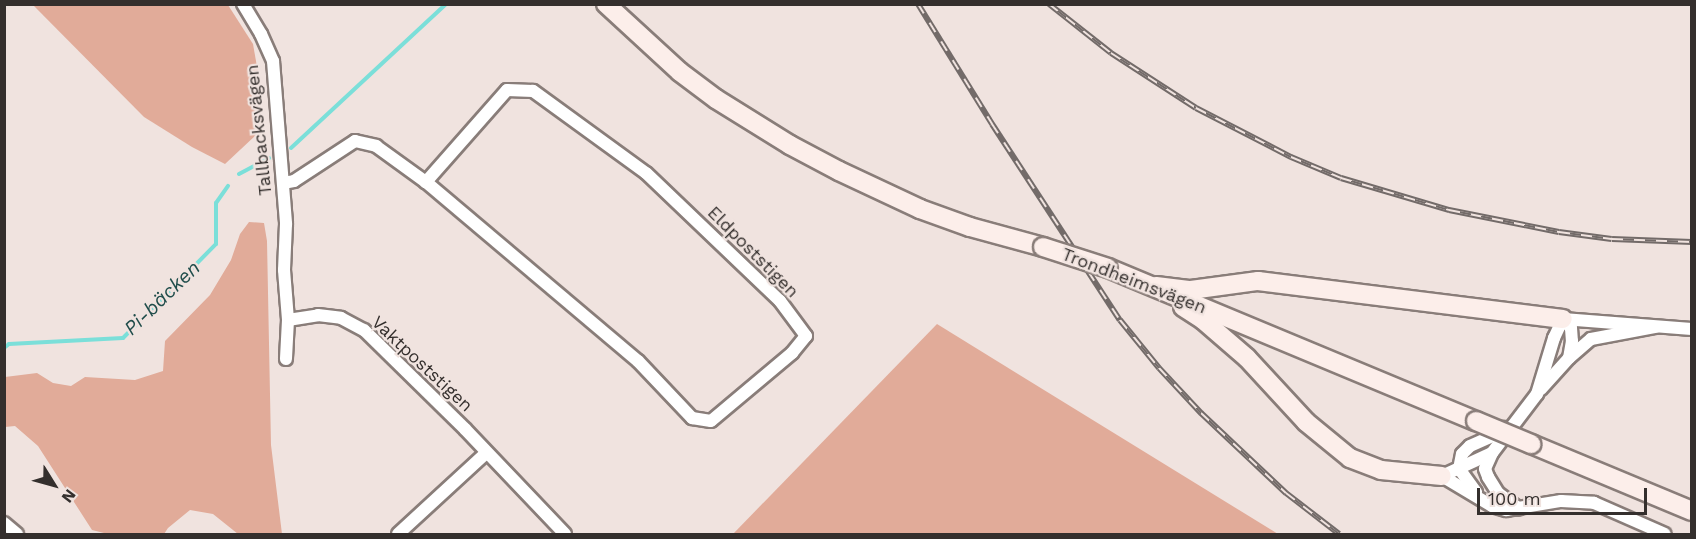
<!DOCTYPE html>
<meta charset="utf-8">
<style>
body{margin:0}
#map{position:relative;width:1696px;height:539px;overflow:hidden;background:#f0e3df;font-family:"Work Sans",sans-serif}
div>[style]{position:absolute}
.green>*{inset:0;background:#e1ab99}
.stream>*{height:4px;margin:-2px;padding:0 2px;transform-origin:2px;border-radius:2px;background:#7bdfd9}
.roads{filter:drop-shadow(2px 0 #897d79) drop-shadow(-2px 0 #897d79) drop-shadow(0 2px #897d79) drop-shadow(0 -2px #897d79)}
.minor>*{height:12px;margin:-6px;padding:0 6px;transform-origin:6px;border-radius:6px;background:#fff}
.secondary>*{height:18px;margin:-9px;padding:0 9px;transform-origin:9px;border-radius:9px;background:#fceeea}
.rail>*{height:6px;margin-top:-3px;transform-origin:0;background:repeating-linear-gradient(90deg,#f0e3df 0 11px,#736b69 0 22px);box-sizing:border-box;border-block:2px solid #736b69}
.bridges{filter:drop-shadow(2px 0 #897d79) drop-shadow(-2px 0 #897d79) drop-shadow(0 2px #897d79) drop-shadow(0 -2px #897d79)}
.secondary-bridge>*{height:18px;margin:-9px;padding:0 9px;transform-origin:9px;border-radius:9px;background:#fceeea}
span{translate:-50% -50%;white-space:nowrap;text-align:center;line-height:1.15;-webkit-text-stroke:4.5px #f0e3df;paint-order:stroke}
.street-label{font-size:18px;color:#342f2d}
.water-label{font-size:20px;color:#204d4b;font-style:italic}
.frame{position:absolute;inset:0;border:6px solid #342f2d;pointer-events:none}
.north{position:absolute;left:24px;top:455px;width:60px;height:60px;-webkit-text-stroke:4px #f0e3df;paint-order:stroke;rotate:127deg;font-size:16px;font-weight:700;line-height:24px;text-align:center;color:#342f2d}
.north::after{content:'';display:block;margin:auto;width:21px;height:27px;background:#342f2d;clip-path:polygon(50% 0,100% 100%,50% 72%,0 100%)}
.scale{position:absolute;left:1477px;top:488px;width:170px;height:27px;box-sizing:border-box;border:3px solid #342f2d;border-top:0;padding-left:8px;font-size:18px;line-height:21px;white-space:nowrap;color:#342f2d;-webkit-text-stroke:4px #f0e3df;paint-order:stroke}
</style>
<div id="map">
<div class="green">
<i style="clip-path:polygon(33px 5px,228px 5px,253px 44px,260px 84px,258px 133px,225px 164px,192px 147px,144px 117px)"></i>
<i style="clip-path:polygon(249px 222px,264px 223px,267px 241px,271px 445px,282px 534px,238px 534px,213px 514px,190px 510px,168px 528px,164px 534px,108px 534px,92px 530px,38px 446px,15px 426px,5px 427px,5px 377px,37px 373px,53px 383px,71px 386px,85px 377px,135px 380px,163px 371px,165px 341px,210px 295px,231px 260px,240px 234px)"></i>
<i style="clip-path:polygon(937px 324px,1278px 534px,733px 534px)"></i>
</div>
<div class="stream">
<i style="left:291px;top:148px;width:212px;rotate:-42.9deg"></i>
<i style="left:239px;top:174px;width:34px;rotate:-28deg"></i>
<i style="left:4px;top:348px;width:6px;rotate:-39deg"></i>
<i style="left:9px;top:344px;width:114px;rotate:-3deg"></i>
<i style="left:123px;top:338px;width:132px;rotate:-45.3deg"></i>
<i style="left:216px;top:244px;width:41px;rotate:-90deg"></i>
<i style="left:216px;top:203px;width:21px;rotate:-55deg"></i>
</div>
<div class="roads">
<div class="minor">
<i style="left:243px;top:4px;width:35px;rotate:59deg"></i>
<i style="left:261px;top:34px;width:30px;rotate:66deg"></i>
<i style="left:273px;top:61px;width:164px;rotate:85.4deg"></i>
<i style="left:286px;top:224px;width:46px;rotate:92.5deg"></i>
<i style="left:284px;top:270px;width:50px;rotate:85.4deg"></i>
<i style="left:288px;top:320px;width:39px;rotate:93deg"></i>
<i style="left:283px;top:183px;width:11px;rotate:-10deg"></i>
<i style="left:294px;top:181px;width:73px;rotate:-33.3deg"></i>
<i style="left:355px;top:141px;width:22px;rotate:13deg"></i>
<i style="left:376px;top:146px;width:62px;rotate:35.8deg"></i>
<i style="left:426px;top:182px;width:277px;rotate:40.2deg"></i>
<i style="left:638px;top:361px;width:79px;rotate:46.5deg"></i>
<i style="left:692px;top:418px;width:19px;rotate:9deg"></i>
<i style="left:711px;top:421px;width:106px;rotate:-40deg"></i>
<i style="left:792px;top:353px;width:22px;rotate:-51deg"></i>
<i style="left:806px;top:336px;width:44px;rotate:-126.6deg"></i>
<i style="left:780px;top:301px;width:185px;rotate:-136.3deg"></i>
<i style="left:646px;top:173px;width:140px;rotate:-144deg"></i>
<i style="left:533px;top:91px;width:26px;rotate:-178deg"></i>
<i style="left:507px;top:90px;width:123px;rotate:131.4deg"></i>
<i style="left:1563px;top:319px;width:129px;rotate:4.4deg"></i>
<i style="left:288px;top:320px;width:30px;rotate:-9deg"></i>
<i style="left:318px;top:315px;width:23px;rotate:7deg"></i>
<i style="left:341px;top:318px;width:26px;rotate:28deg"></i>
<i style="left:364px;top:330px;width:141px;rotate:44.4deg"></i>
<i style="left:465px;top:429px;width:145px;rotate:46.4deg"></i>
<i style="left:1541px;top:389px;width:42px;rotate:-47.9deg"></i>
<i style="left:1569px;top:358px;width:29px;rotate:-41deg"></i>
<i style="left:1591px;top:339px;width:66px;rotate:-10.5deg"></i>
<i style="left:1492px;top:453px;width:17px;rotate:114deg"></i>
<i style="left:1485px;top:469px;width:9px;rotate:69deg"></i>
<i style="left:1488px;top:477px;width:19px;rotate:58deg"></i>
<i style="left:1498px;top:493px;width:26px;rotate:37deg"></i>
<i style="left:1442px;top:476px;width:55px;rotate:-24.7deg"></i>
<i style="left:1492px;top:453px;width:74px;rotate:-52.7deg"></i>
<i style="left:1537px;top:394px;width:59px;rotate:-73.1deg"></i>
<i style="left:1554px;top:338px;width:21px;rotate:-65deg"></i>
<i style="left:1563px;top:319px;width:12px;rotate:48deg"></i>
<i style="left:1571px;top:328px;width:13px;rotate:86deg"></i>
<i style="left:1572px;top:341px;width:17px;rotate:100deg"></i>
<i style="left:1442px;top:476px;width:58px;rotate:31deg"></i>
<i style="left:1492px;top:506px;width:15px;rotate:16deg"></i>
<i style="left:1506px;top:510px;width:56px;rotate:-9.3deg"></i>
<i style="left:1561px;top:501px;width:33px;rotate:3deg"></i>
<i style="left:1594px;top:503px;width:77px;rotate:23.6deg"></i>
<i style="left:1476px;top:492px;width:29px;rotate:-126deg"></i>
<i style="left:1459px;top:469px;width:15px;rotate:-79deg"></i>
<i style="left:1462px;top:454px;width:11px;rotate:-45deg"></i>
<i style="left:1470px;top:446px;width:24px;rotate:-24deg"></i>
<i style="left:1492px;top:436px;width:14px;rotate:-36deg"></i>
<i style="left:4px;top:523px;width:17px;rotate:40deg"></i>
<i style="left:398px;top:534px;width:120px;rotate:-42.6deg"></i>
</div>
<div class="secondary">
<i style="left:606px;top:4px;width:100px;rotate:42.6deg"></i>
<i style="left:680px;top:72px;width:45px;rotate:36.9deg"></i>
<i style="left:716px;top:99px;width:87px;rotate:31.9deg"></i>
<i style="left:790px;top:145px;width:55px;rotate:28deg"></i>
<i style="left:839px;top:171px;width:89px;rotate:25.1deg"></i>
<i style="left:920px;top:209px;width:53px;rotate:19.8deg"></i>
<i style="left:970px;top:227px;width:76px;rotate:15.3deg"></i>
<i style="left:1108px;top:268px;width:399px;rotate:22.6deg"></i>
<i style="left:1156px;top:286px;width:35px;rotate:7deg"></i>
<i style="left:1191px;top:290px;width:68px;rotate:-7.7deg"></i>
<i style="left:1258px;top:281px;width:307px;rotate:7.1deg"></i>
<i style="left:1183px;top:307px;width:24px;rotate:33deg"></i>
<i style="left:1203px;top:320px;width:58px;rotate:40.8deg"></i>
<i style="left:1247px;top:358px;width:87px;rotate:47.3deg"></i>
<i style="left:1306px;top:422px;width:57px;rotate:39.3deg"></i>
<i style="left:1350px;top:458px;width:33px;rotate:21deg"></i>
<i style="left:1381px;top:470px;width:61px;rotate:5.6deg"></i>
<i style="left:1531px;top:444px;width:174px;rotate:22.6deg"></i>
</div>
</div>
<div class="rail">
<i style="left:918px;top:4px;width:141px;rotate:58.3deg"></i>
<i style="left:992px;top:124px;width:234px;rotate:56.9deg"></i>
<i style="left:1120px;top:320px;width:62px;rotate:50.9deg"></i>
<i style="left:1159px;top:368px;width:62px;rotate:47deg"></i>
<i style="left:1201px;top:413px;width:117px;rotate:43.3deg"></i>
<i style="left:1286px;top:493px;width:67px;rotate:37.7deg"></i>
<i style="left:1049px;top:4px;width:79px;rotate:38.3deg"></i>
<i style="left:1111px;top:53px;width:101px;rotate:32.9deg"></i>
<i style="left:1196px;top:108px;width:107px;rotate:27.3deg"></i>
<i style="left:1291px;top:157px;width:54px;rotate:22.8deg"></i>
<i style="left:1341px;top:178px;width:113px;rotate:16.5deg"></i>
<i style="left:1449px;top:210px;width:112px;rotate:11.3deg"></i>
<i style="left:1559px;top:232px;width:53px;rotate:7.5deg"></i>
<i style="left:1612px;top:239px;width:80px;rotate:2.1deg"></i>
</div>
<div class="bridges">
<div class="secondary-bridge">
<i style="left:1043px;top:247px;width:68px;rotate:17.9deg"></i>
<i style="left:1476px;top:421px;width:60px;rotate:22.7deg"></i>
</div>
</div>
<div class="street-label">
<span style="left:259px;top:130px;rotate:-96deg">Tallbacksvägen</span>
<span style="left:753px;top:252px;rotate:45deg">Eldpoststigen</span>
<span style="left:1134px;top:281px;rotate:21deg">Trondheimsvägen</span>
<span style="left:422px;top:364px;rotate:43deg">Vaktpoststigen</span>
</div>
<div class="water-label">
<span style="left:162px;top:298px;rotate:-44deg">Pi-bäcken</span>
</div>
<div class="frame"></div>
<div class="north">N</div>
<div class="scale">100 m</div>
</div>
